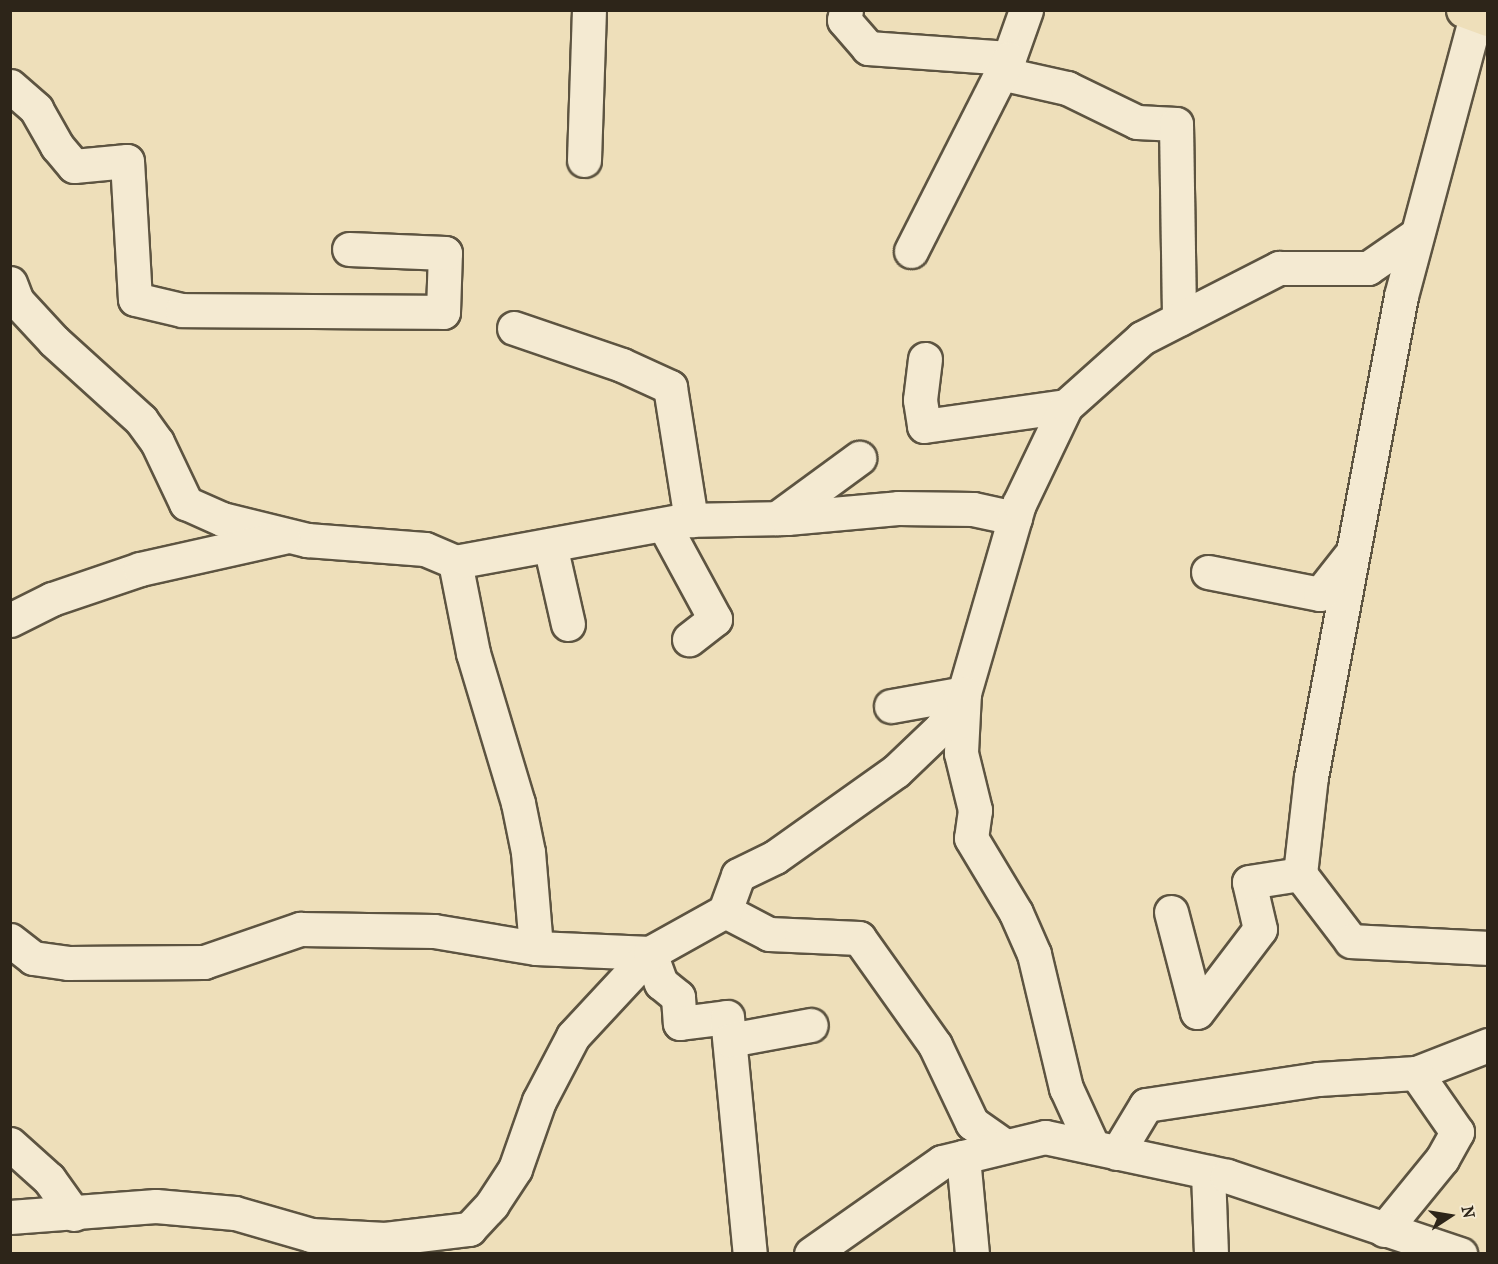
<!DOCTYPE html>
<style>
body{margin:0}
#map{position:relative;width:1498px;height:1264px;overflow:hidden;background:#eedfba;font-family:"IM FELL French Canon",serif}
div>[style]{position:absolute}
.roads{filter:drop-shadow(2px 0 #5d5441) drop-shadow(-2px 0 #5d5441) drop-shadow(0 2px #5d5441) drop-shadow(0 -2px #5d5441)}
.minor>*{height:33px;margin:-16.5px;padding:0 16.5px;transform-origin:16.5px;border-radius:16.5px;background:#f4ead2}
.major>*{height:33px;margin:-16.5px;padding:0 16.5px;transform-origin:16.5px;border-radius:16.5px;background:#eedfba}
span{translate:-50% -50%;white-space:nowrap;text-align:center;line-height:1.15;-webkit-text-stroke:4.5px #f4ead2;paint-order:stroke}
.frame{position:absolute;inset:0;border:12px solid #2d2519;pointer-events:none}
.north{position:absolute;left:1420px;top:1186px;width:60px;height:60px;-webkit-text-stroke:4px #f4ead2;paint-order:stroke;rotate:78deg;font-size:16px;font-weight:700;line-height:24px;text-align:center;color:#2d2519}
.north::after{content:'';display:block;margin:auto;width:21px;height:27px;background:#2d2519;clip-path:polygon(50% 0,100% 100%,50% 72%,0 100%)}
</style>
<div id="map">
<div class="roads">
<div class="minor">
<i style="left:846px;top:10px;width:10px;rotate:101deg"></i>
<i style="left:844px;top:20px;width:37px;rotate:49deg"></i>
<i style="left:868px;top:48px;width:141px;rotate:4.1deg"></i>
<i style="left:1009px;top:58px;width:51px;rotate:-70.5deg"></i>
<i style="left:1476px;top:16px;width:290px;rotate:105deg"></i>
<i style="left:1401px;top:296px;width:488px;rotate:100.6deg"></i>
<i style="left:1311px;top:776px;width:99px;rotate:96.4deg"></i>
<i style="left:1300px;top:874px;width:84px;rotate:52.7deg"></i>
<i style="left:1351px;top:941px;width:137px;rotate:2.9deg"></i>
<i style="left:1000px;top:73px;width:69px;rotate:12.6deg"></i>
<i style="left:1067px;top:88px;width:78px;rotate:25.9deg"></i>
<i style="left:1137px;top:122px;width:39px;rotate:3deg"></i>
<i style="left:1176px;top:124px;width:195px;rotate:89.1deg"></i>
<i style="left:10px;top:86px;width:35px;rotate:41deg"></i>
<i style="left:36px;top:109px;width:43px;rotate:60.4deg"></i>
<i style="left:57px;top:146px;width:26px;rotate:50deg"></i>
<i style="left:74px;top:166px;width:53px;rotate:-5.4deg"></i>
<i style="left:127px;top:161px;width:138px;rotate:86.7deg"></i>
<i style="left:135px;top:299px;width:48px;rotate:13.2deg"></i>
<i style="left:182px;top:310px;width:261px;rotate:0.4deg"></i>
<i style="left:443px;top:312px;width:59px;rotate:-88.1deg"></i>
<i style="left:445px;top:253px;width:96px;rotate:-177.6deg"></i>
<i style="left:584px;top:160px;width:150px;rotate:-88.1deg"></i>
<i style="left:911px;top:251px;width:216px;rotate:-63.1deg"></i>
<i style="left:10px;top:283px;width:19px;rotate:69deg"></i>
<i style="left:17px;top:301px;width:54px;rotate:47.2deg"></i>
<i style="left:54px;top:341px;width:118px;rotate:42.2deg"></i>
<i style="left:141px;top:420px;width:27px;rotate:54deg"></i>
<i style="left:157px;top:442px;width:68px;rotate:64.6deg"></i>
<i style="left:186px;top:503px;width:39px;rotate:24deg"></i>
<i style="left:222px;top:519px;width:88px;rotate:13.9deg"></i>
<i style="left:307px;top:540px;width:118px;rotate:4.4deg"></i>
<i style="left:425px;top:549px;width:33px;rotate:23deg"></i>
<i style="left:455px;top:562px;width:93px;rotate:78.8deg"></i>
<i style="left:473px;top:653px;width:157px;rotate:73.3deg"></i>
<i style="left:518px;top:803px;width:50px;rotate:78.5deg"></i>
<i style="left:528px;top:852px;width:96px;rotate:85.2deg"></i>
<i style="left:536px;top:948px;width:114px;rotate:2.5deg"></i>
<i style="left:650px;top:953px;width:32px;rotate:70deg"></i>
<i style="left:661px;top:983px;width:22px;rotate:39deg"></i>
<i style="left:678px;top:997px;width:26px;rotate:86deg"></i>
<i style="left:680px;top:1023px;width:47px;rotate:-7.3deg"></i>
<i style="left:727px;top:1017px;width:238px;rotate:84.5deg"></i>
<i style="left:514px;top:328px;width:114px;rotate:18.9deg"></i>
<i style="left:622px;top:365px;width:53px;rotate:24.6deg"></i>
<i style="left:670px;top:387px;width:135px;rotate:81deg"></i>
<i style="left:925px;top:359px;width:41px;rotate:97deg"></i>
<i style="left:920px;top:400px;width:26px;rotate:81deg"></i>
<i style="left:924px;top:426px;width:143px;rotate:-8deg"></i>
<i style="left:777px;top:518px;width:102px;rotate:-36.2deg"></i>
<i style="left:664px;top:525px;width:107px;rotate:61.5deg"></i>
<i style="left:715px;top:619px;width:33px;rotate:142deg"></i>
<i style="left:550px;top:545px;width:81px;rotate:77.2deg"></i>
<i style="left:455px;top:562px;width:233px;rotate:-10.4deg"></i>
<i style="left:684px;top:520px;width:103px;rotate:-1.1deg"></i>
<i style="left:787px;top:518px;width:111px;rotate:-5.1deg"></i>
<i style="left:898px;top:508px;width:75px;rotate:0.8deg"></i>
<i style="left:973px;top:509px;width:43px;rotate:12.1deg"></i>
<i style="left:1208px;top:572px;width:114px;rotate:11.1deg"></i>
<i style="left:1320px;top:594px;width:48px;rotate:-51.7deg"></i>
<i style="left:10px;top:620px;width:47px;rotate:-26.6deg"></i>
<i style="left:52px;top:599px;width:93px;rotate:-18.8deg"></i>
<i style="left:140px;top:569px;width:147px;rotate:-12.6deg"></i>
<i style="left:891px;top:706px;width:74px;rotate:-10.1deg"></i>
<i style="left:964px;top:693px;width:197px;rotate:-73.8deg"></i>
<i style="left:1019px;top:504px;width:109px;rotate:-64.4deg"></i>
<i style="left:1066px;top:406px;width:102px;rotate:-41.8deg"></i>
<i style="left:1142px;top:338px;width:154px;rotate:-27.1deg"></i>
<i style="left:1279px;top:268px;width:89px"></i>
<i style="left:1368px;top:268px;width:58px;rotate:-34.5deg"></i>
<i style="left:1171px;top:912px;width:103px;rotate:75.4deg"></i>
<i style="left:1197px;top:1012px;width:104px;rotate:-52.8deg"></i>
<i style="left:1260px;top:929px;width:48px;rotate:-103.2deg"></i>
<i style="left:1249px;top:882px;width:52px;rotate:-8.9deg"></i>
<i style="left:10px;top:940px;width:29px;rotate:38deg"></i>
<i style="left:33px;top:958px;width:35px;rotate:8deg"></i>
<i style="left:68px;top:963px;width:136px;rotate:-0.4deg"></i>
<i style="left:204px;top:962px;width:102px;rotate:-19deg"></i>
<i style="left:300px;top:929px;width:134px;rotate:0.9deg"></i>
<i style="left:434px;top:931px;width:103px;rotate:9.5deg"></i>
<i style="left:730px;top:1040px;width:82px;rotate:-10.5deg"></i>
<i style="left:10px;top:1144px;width:52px;rotate:41.9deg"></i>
<i style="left:49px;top:1179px;width:43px;rotate:54.5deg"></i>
<i style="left:1005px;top:1146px;width:40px;rotate:-145.1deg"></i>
<i style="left:972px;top:1123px;width:86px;rotate:-115.4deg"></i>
<i style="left:935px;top:1045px;width:131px;rotate:-125.4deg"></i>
<i style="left:859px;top:938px;width:90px;rotate:-177.5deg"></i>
<i style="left:769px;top:934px;width:50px;rotate:-152.4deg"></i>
<i style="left:725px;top:911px;width:38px;rotate:-70deg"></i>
<i style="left:738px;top:875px;width:41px;rotate:-25.9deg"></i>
<i style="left:775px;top:857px;width:148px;rotate:-35.4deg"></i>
<i style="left:896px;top:771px;width:62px;rotate:-43.7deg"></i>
<i style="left:941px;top:728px;width:42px;rotate:-56.7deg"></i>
<i style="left:964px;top:693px;width:60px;rotate:92.9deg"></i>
<i style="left:961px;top:753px;width:59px;rotate:76.2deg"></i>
<i style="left:975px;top:810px;width:28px;rotate:98deg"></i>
<i style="left:971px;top:838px;width:87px;rotate:59deg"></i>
<i style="left:1016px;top:913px;width:45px;rotate:66.3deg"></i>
<i style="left:1034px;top:954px;width:138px;rotate:76.6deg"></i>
<i style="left:1066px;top:1088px;width:65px;rotate:65.4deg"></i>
<i style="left:1117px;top:1153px;width:56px;rotate:-58.9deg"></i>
<i style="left:1146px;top:1105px;width:174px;rotate:-8.6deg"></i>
<i style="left:1318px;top:1079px;width:98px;rotate:-3.5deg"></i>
<i style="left:1416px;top:1073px;width:77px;rotate:-21.3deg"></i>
<i style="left:963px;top:1157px;width:97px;rotate:84.7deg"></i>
<i style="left:1208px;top:1172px;width:82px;rotate:87.9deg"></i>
<i style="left:10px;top:1217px;width:146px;rotate:-4.3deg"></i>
<i style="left:156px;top:1206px;width:79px;rotate:5.1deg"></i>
<i style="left:235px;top:1213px;width:79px;rotate:16.1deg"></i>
<i style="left:311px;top:1235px;width:74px;rotate:3.1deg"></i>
<i style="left:385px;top:1239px;width:85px;rotate:-6.8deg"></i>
<i style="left:469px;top:1229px;width:34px;rotate:-47deg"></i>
<i style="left:492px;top:1204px;width:42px;rotate:-56.7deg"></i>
<i style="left:515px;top:1169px;width:72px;rotate:-70.6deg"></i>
<i style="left:539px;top:1101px;width:73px;rotate:-62.4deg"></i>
<i style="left:573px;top:1036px;width:113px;rotate:-47.1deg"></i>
<i style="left:650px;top:953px;width:86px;rotate:-29.2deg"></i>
<i style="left:1384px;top:1230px;width:92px;rotate:-50.8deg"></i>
<i style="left:1442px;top:1159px;width:31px;rotate:-61deg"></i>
<i style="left:1457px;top:1132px;width:72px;rotate:-124.8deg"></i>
<i style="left:811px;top:1254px;width:160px;rotate:-35.1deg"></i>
<i style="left:942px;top:1162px;width:106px;rotate:-13.6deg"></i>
<i style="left:1045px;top:1137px;width:186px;rotate:12.1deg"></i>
<i style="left:1227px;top:1176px;width:246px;rotate:18.5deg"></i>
</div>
<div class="major">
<i style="left:1463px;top:10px;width:27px;rotate:20deg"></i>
</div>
</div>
<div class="frame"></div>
<div class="north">N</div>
</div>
